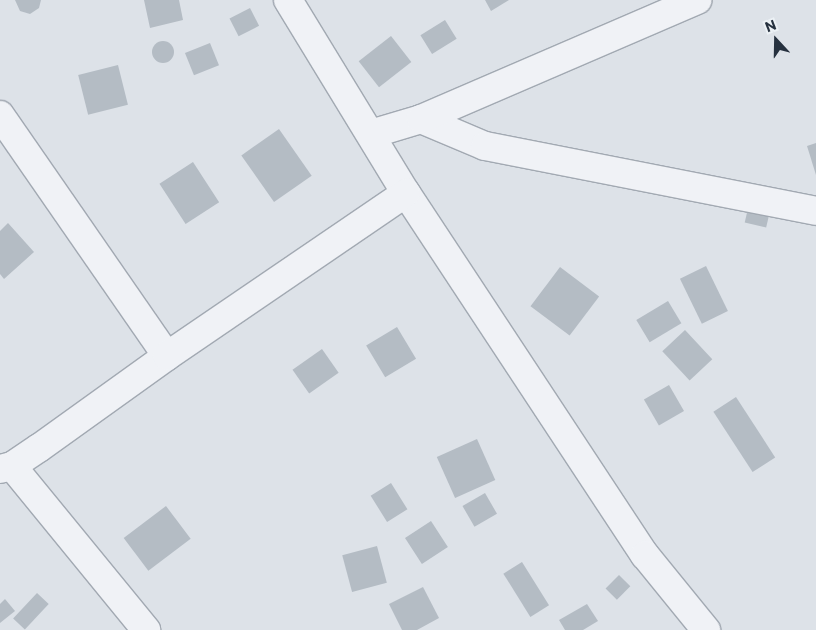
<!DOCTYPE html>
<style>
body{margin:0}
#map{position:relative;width:816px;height:630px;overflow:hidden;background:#dde2e8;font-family:Commissioner,sans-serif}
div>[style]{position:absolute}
.building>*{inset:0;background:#b4bcc4;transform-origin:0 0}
.round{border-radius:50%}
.roads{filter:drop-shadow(1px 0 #a2a9b2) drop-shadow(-1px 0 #a2a9b2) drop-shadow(0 1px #a2a9b2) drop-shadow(0 -1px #a2a9b2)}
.minor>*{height:28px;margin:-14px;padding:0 14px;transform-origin:14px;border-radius:14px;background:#f0f2f6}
span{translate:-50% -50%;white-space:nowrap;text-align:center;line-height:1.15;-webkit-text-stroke:4.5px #ecf1f5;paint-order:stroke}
.north{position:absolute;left:751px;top:15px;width:50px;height:50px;-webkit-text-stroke:4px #ecf1f5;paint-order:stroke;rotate:339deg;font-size:14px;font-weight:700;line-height:20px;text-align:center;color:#26313f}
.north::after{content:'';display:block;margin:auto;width:18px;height:22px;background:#26313f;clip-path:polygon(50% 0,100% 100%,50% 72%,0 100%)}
</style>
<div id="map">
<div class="building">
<i style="clip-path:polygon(15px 0,41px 0,39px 8px,30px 14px,20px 11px)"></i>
<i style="clip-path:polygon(144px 0,179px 0,183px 20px,150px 28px)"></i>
<i style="clip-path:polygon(485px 0,509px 0,491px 11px)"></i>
<i style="left:250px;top:8px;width:20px;height:23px;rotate:63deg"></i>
<i style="left:445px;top:20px;width:22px;height:29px;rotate:58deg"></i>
<i style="left:391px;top:36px;width:33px;height:41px;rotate:52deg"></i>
<i class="round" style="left:152px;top:41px;width:22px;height:22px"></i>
<i style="left:210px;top:43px;width:24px;height:27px;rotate:68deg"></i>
<i style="left:118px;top:65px;width:41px;height:41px;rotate:76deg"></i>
<i style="left:279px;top:129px;width:57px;height:46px;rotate:55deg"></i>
<i style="clip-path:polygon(816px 143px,816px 175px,807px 146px)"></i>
<i style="left:193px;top:162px;width:48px;height:40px;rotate:57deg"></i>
<i style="left:749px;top:204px;width:22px;height:19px;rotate:13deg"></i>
<i style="clip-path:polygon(8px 223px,34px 252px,4px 279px,0 274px,0 231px)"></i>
<i style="left:706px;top:266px;width:50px;height:29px;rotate:64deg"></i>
<i style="left:560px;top:267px;width:49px;height:49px;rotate:37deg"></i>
<i style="left:668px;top:301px;width:26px;height:37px;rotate:59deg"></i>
<i style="left:397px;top:327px;width:37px;height:36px;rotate:59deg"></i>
<i style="left:685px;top:330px;width:40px;height:31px;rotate:47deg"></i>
<i style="left:322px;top:349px;width:29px;height:36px;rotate:55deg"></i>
<i style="left:669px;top:385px;width:30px;height:29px;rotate:60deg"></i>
<i style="left:736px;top:397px;width:72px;height:27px;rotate:57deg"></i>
<i style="left:477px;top:439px;width:45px;height:44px;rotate:66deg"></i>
<i style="left:391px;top:483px;width:31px;height:24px;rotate:58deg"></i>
<i style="left:485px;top:493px;width:24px;height:26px;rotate:60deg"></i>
<i style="left:166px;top:506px;width:41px;height:53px;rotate:53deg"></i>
<i style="left:431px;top:521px;width:31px;height:31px;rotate:57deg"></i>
<i style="left:377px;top:546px;width:38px;height:36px;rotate:75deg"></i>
<i style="left:522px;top:562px;width:51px;height:22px;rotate:58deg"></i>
<i style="left:619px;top:575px;width:16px;height:19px;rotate:45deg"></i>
<i style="clip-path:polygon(423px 587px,439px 618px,417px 630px,402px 630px,389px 604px)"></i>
<i style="left:37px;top:593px;width:16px;height:35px;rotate:43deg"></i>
<i style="clip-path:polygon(5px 599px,15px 611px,0 623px,0 604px)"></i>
<i style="clip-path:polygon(587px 604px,598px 621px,583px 630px,565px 630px,559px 620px)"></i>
</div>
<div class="roads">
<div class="minor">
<i style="left:288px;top:0;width:226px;rotate:58.6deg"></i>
<i style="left:406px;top:193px;width:434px;rotate:56.6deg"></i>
<i style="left:645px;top:555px;width:97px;rotate:50.9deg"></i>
<i style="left:0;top:115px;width:293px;rotate:55.3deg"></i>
<i style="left:421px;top:119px;width:69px;rotate:22.9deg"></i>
<i style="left:485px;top:146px;width:337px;rotate:11.1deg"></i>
<i style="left:371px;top:134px;width:52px;rotate:-16.7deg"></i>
<i style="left:421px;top:119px;width:301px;rotate:-23.3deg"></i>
<i style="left:12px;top:466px;width:212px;rotate:50.7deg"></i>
<i style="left:0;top:469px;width:12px;rotate:-14deg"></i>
<i style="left:12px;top:466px;width:32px;rotate:-34deg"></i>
<i style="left:39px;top:448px;width:158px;rotate:-35.7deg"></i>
<i style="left:167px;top:356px;width:289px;rotate:-34.3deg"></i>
</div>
</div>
<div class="north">N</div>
</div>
